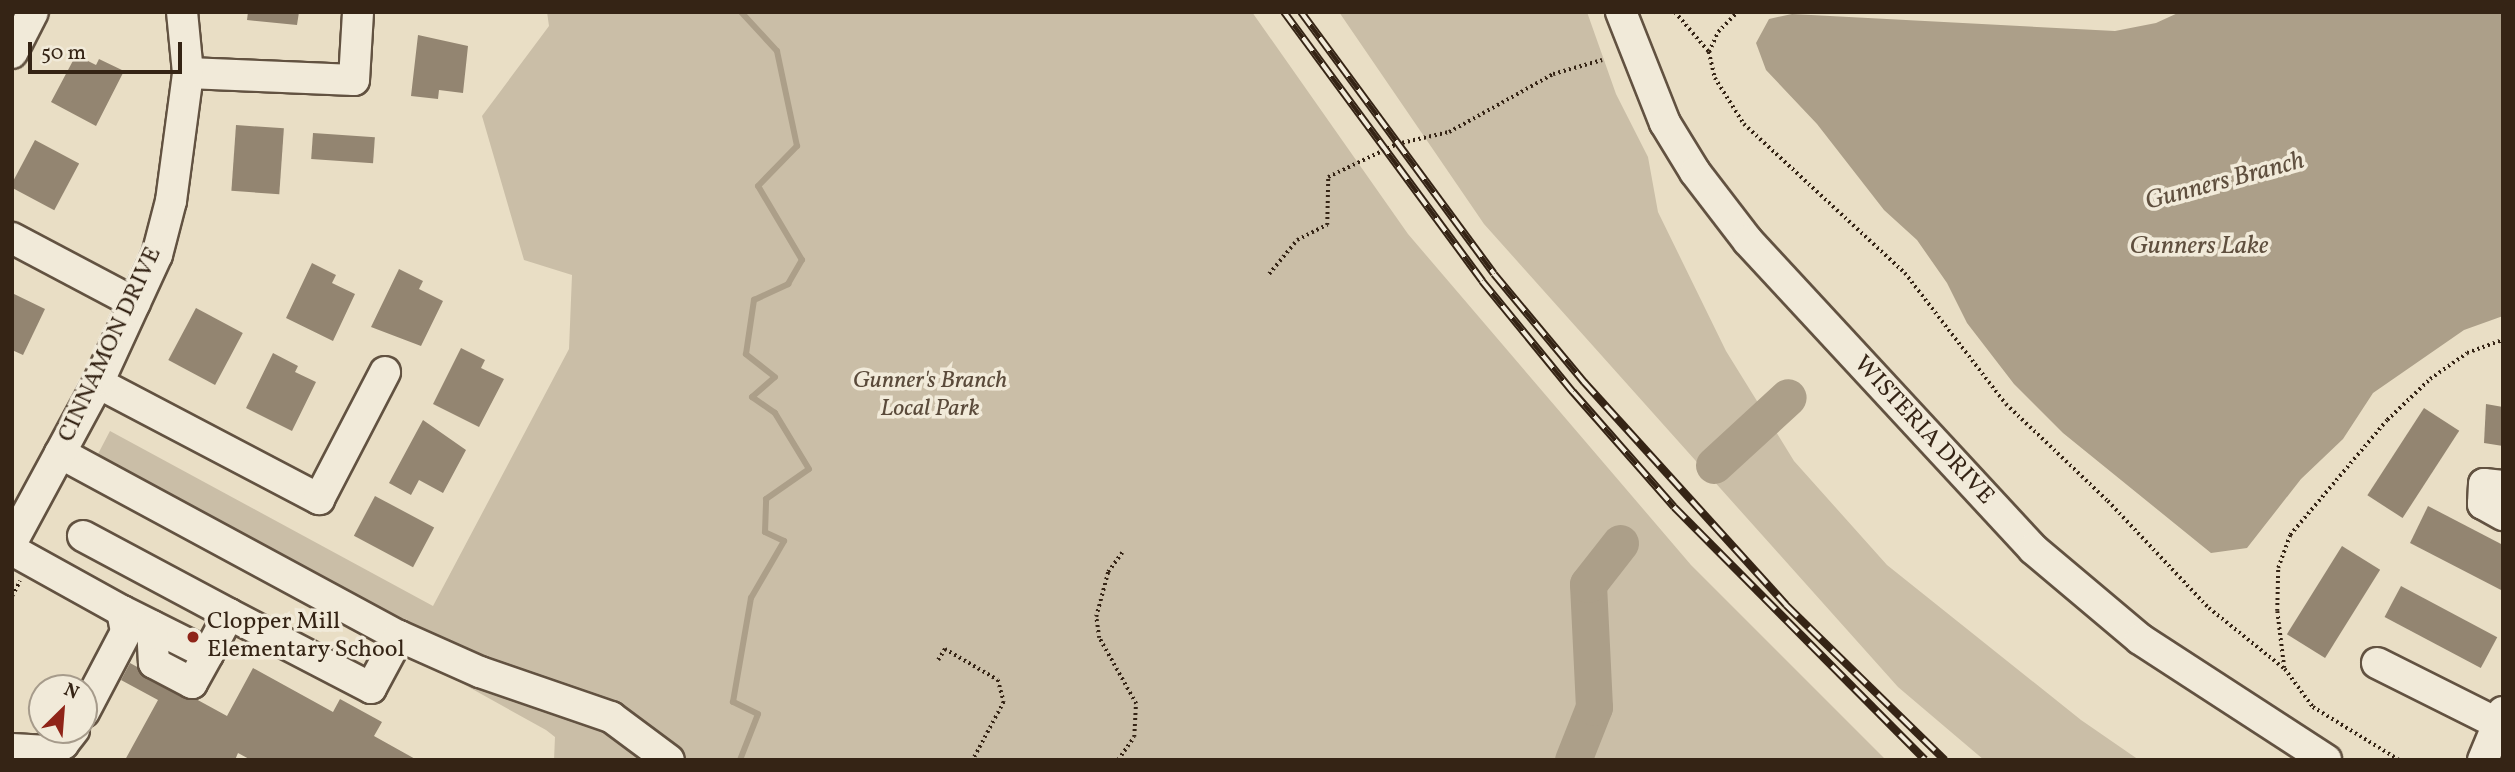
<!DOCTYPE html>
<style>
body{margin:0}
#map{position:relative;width:2515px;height:772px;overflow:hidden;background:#e9dec5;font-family:Vollkorn,serif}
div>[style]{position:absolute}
.green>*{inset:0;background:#cabea7}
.water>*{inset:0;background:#ac9f89}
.stream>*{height:6px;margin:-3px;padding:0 3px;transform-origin:3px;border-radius:3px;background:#ac9f89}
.river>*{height:37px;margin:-18.5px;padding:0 18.5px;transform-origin:18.5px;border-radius:18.5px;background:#ac9f89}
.building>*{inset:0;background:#938571;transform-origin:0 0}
.path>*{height:3.5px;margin-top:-1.75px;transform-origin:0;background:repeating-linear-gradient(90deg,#352415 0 2px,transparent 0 5.5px)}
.roads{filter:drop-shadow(2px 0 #625241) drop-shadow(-2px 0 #625241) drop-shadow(0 2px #625241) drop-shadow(0 -2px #625241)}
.minor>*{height:30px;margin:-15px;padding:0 15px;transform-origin:15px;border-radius:15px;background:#f1ead9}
.rail>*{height:8px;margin-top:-4px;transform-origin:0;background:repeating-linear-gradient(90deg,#f1ead9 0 16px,#352415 0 32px);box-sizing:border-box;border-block:2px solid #352415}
.dots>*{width:19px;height:19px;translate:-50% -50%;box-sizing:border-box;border:4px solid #f1ead9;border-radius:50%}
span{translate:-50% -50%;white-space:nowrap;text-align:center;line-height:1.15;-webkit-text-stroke:7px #f1ead9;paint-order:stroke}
.street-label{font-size:24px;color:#352415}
.park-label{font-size:24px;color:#5a4a3a;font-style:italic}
.poi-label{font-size:24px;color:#352415}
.left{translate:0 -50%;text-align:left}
.water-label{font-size:26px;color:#5f4f3e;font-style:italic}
.frame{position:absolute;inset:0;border:14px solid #352415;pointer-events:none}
.north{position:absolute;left:28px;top:674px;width:70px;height:70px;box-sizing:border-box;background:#f1ead9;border:2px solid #a69b8b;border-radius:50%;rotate:25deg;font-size:19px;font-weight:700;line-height:28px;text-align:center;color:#352415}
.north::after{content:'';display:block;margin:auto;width:24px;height:32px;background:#8f2418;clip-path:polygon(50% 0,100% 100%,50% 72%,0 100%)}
.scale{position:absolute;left:28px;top:42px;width:154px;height:32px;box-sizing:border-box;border:4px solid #352415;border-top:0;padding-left:9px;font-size:21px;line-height:24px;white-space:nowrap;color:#352415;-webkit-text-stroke:5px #f1ead9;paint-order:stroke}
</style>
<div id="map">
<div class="green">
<i style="clip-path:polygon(547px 12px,1252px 12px,1408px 234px,1691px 565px,1886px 760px,554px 760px,555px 737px,546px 730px,87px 475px,110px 431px,433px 606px,569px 349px,572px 275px,524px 260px,482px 116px,549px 26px)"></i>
<i style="clip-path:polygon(1339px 12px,1587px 12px,1616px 94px,1648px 157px,1658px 212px,1726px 351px,1794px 461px,1887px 565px,2081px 720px,2139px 760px,1984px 760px,1898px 687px,1484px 224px)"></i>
</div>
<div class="water">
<i style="clip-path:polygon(2180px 12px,2503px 12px,2503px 316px,2464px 330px,2373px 393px,2343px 439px,2301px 479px,2247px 548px,2211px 553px,2063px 433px,2014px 384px,1967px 323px,1947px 283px,1917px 240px,1884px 210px,1817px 124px,1766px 70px,1756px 43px,1769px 19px,1792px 14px,2115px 31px,2156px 23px)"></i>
</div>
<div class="stream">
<i style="left:740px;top:760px;width:49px;rotate:-68.6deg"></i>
<i style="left:758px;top:714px;width:28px;rotate:-154deg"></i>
<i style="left:733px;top:702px;width:106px;rotate:-80.2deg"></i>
<i style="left:751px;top:598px;width:66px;rotate:-59.9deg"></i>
<i style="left:784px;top:541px;width:21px;rotate:-155deg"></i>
<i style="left:765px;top:532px;width:33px;rotate:-88deg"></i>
<i style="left:766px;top:499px;width:52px;rotate:-34.9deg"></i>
<i style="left:809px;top:469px;width:66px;rotate:-121.3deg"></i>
<i style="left:775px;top:413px;width:28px;rotate:-145deg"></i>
<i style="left:752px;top:397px;width:30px;rotate:-41deg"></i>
<i style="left:775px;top:377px;width:37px;rotate:-142deg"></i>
<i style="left:746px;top:354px;width:55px;rotate:-81.6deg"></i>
<i style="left:754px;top:300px;width:38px;rotate:-25deg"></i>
<i style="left:788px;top:284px;width:28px;rotate:-60deg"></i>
<i style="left:802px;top:260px;width:86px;rotate:-120.7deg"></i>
<i style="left:758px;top:186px;width:56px;rotate:-45.7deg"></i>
<i style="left:797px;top:146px;width:97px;rotate:-101.9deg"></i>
<i style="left:777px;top:51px;width:53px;rotate:-132.7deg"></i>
</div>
<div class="river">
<i style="left:1714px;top:465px;width:100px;rotate:-42.6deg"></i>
<i style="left:1573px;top:760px;width:57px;rotate:-68.4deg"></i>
<i style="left:1594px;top:707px;width:123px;rotate:-92.8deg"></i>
<i style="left:1588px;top:584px;width:52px;rotate:-52deg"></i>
</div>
<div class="building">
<i style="clip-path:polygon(248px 12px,299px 12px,297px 25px,247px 20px)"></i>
<i style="clip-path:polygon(418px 35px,468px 46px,463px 93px,439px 90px,438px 99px,411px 96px)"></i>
<i style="clip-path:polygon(76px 55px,96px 65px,99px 59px,124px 71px,96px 126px,51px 102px)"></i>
<i style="left:236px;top:125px;width:48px;height:66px;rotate:4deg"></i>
<i style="left:313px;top:133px;width:62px;height:26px;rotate:4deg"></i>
<i style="left:35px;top:140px;width:50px;height:53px;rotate:28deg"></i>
<i style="clip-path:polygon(312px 263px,336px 275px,332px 283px,355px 294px,333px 341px,286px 318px)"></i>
<i style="clip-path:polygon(399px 269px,423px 281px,419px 289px,443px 301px,421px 346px,371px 327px)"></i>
<i style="clip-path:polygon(12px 293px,45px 309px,23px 355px,12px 350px)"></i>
<i style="left:196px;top:308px;width:53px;height:59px;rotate:28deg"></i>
<i style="clip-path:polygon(461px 348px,485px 360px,481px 368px,504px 379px,479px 427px,433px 404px)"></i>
<i style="clip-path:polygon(273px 353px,298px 366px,295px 372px,316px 382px,292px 431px,246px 408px)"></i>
<i style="clip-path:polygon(2486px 404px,2503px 407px,2503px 446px,2484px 443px)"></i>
<i style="left:2424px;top:408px;width:42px;height:104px;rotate:33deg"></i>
<i style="clip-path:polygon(423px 420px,466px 450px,443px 493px,419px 480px,411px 495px,389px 483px)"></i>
<i style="left:375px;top:496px;width:67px;height:45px;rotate:28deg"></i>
<i style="clip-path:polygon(2428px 506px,2503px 545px,2503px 591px,2410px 543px)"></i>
<i style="left:2342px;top:546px;width:45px;height:104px;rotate:32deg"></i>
<i style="left:2401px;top:586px;width:109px;height:35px;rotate:28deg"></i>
<i style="clip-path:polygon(130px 663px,227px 716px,253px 668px,333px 712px,340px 699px,382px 722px,374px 736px,417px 760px,251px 760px,238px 753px,235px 760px,125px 760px,158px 700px,121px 680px)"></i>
</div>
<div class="path">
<i style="left:1675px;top:12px;width:52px;rotate:49.6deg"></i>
<i style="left:1709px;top:52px;width:27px;rotate:77deg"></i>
<i style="left:1715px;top:78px;width:54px;rotate:57.8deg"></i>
<i style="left:1744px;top:124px;width:219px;rotate:42.8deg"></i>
<i style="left:1905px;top:273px;width:165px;rotate:52.4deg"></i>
<i style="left:2006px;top:404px;width:141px;rotate:43.6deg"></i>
<i style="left:2108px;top:501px;width:147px;rotate:46.7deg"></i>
<i style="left:2209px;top:608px;width:97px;rotate:38.8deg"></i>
<i style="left:2285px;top:669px;width:47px;rotate:53.6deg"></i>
<i style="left:2313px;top:707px;width:101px;rotate:31.6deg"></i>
<i style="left:1709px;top:52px;width:22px;rotate:-66deg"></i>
<i style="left:1718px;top:32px;width:28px;rotate:-46deg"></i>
<i style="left:1269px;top:274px;width:44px;rotate:-50.5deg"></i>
<i style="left:1297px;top:240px;width:34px;rotate:-27deg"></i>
<i style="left:1327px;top:225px;width:48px;rotate:-88.8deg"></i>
<i style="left:1328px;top:177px;width:76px;rotate:-25.6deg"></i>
<i style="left:1397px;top:144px;width:53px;rotate:-13deg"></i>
<i style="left:1449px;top:132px;width:119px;rotate:-29.1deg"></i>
<i style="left:1553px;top:74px;width:51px;rotate:-15.9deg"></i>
<i style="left:12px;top:596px;width:17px;rotate:-62deg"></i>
<i style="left:938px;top:660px;width:13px;rotate:-58deg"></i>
<i style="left:945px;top:649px;width:61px;rotate:30.3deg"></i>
<i style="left:998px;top:680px;width:23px;rotate:75deg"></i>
<i style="left:1004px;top:702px;width:66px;rotate:118.1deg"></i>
<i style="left:2284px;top:668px;width:57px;rotate:-97deg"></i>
<i style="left:2277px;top:611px;width:43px;rotate:-88.7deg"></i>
<i style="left:2278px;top:568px;width:35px;rotate:-70deg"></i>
<i style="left:2290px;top:535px;width:150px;rotate:-49.9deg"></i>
<i style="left:2387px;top:420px;width:59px;rotate:-43.6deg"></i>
<i style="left:2430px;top:379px;width:45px;rotate:-35.1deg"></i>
<i style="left:2467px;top:353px;width:38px;rotate:-20deg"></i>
<i style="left:1118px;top:760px;width:28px;rotate:-55deg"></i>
<i style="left:1134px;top:737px;width:33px;rotate:-87deg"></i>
<i style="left:1136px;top:704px;width:76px;rotate:-119.3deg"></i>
<i style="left:1099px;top:638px;width:21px;rotate:-98deg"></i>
<i style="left:1096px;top:617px;width:47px;rotate:-75.1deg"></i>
<i style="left:1108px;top:572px;width:24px;rotate:-54deg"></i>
</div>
<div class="roads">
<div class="minor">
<i style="left:1621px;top:12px;width:119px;rotate:68.4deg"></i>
<i style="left:1665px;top:123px;width:57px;rotate:58.5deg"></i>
<i style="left:1695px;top:172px;width:87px;rotate:52.5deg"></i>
<i style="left:1748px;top:241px;width:420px;rotate:47.2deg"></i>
<i style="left:2033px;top:549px;width:140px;rotate:40.1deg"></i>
<i style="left:2140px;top:639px;width:222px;rotate:33deg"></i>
<i style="left:12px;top:53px;width:46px;rotate:-62.9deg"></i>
<i style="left:188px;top:73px;width:166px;rotate:2.4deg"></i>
<i style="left:354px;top:80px;width:68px;rotate:-86.6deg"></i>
<i style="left:12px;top:238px;width:139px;rotate:27.9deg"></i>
<i style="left:98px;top:383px;width:250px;rotate:27.7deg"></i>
<i style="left:319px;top:499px;width:143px;rotate:-62.5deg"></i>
<i style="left:60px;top:453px;width:385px;rotate:28.4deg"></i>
<i style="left:399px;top:636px;width:59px;rotate:118.3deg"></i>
<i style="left:371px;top:688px;width:160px;rotate:-152.5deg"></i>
<i style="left:229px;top:614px;width:45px;rotate:117.7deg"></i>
<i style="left:208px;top:654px;width:96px;rotate:-153.4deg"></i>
<i style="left:2503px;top:486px;width:19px;rotate:-174deg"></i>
<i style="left:2484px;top:484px;width:20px;rotate:93deg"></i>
<i style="left:2483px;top:504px;width:23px;rotate:29deg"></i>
<i style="left:83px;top:536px;width:166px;rotate:28.1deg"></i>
<i style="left:12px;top:542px;width:181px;rotate:-61.6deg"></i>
<i style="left:98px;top:383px;width:141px;rotate:-65.3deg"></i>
<i style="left:157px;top:255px;width:56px;rotate:-75.5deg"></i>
<i style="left:171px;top:201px;width:129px;rotate:-82.4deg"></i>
<i style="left:188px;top:73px;width:61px;rotate:-95.6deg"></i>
<i style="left:12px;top:550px;width:126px;rotate:29deg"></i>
<i style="left:122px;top:611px;width:21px;rotate:79deg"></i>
<i style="left:126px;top:632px;width:90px;rotate:117.7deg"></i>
<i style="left:152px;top:626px;width:37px;rotate:87deg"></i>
<i style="left:154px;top:663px;width:43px;rotate:27.8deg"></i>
<i style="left:192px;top:683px;width:33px;rotate:-61deg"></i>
<i style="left:399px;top:636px;width:89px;rotate:24deg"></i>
<i style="left:480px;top:672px;width:139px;rotate:19deg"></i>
<i style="left:611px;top:717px;width:72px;rotate:36.6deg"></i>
<i style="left:2377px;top:663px;width:141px;rotate:26.6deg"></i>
<i style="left:12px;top:749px;width:36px;rotate:3deg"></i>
<i style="left:48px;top:751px;width:17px;rotate:-25deg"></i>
<i style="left:63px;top:744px;width:18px;rotate:-52deg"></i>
<i style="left:2483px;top:760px;width:52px;rotate:-67.4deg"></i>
</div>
</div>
<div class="rail">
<i style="left:1284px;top:12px;width:334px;rotate:53.6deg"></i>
<i style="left:1482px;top:281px;width:144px;rotate:50.7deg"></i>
<i style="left:1573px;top:392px;width:153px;rotate:48.7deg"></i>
<i style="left:1674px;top:507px;width:356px;rotate:45.2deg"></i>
<i style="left:1301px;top:12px;width:325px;rotate:53.6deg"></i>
<i style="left:1494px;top:274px;width:141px;rotate:50.2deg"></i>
<i style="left:1584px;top:382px;width:301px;rotate:47.8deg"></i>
<i style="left:1786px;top:605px;width:222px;rotate:44.3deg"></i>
</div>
<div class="dots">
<i style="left:193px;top:637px;background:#8f2418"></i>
</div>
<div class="street-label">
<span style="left:111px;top:345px;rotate:-65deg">CINNAMON DRIVE</span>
<span style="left:1923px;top:431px;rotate:47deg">WISTERIA DRIVE</span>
</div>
<div class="park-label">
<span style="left:930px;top:396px">Gunner's Branch<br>Local Park</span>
</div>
<div class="poi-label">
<span class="left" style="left:207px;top:637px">Clopper Mill<br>Elementary School</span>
</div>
<div class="water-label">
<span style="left:2225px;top:182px;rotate:-15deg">Gunners Branch</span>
<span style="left:2199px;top:247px">Gunners Lake</span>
</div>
<div class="frame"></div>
<div class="north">N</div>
<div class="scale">50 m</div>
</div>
